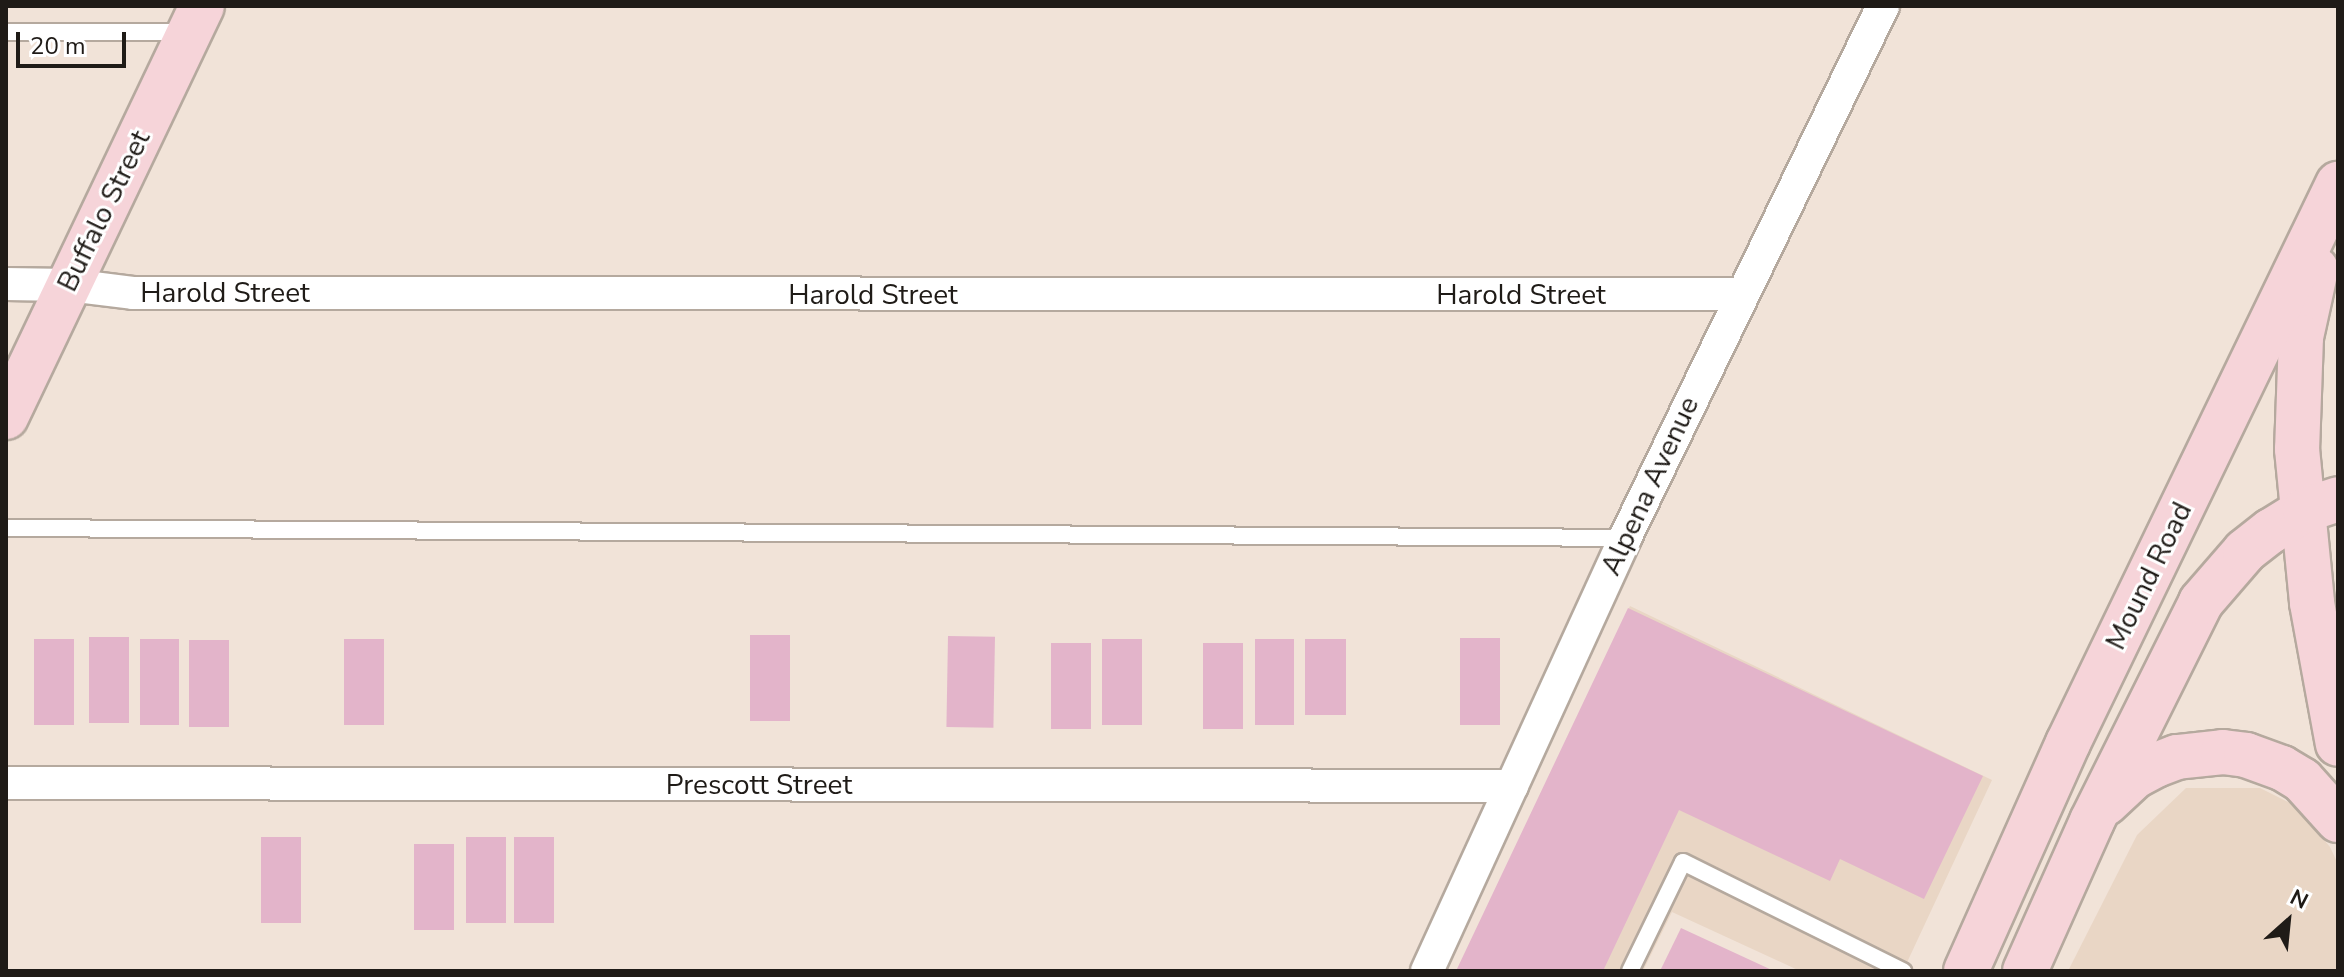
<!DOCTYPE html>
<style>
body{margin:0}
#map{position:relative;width:2344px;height:977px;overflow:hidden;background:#f1e3d8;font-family:"Nunito Sans",sans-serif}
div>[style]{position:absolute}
.built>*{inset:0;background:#e9d6c5}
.building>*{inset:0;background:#e3b4ca;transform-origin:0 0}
.roads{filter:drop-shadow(2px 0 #b5a99e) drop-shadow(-2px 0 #b5a99e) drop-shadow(0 2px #b5a99e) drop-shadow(0 -2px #b5a99e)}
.lane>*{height:16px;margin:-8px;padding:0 8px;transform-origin:8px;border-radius:8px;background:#fff}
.street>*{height:32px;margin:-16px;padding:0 16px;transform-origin:16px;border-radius:16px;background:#fff}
.secondary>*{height:44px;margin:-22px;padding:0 22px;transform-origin:22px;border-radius:22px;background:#f6d4d9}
span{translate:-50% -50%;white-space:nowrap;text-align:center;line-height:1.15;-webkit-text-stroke:6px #fff;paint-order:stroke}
.street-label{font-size:28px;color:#1f1b17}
.frame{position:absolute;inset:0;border:8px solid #1f1b17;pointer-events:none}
.north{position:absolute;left:2248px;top:881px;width:80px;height:80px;-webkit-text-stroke:6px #fff;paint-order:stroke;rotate:27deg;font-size:22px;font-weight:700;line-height:32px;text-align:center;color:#1f1b17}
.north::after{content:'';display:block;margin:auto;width:28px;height:36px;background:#1f1b17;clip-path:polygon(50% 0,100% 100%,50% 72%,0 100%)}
.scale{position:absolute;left:16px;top:32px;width:110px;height:36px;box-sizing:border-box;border:4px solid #1f1b17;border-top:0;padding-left:10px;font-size:24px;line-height:28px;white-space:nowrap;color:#1f1b17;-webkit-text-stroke:6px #fff;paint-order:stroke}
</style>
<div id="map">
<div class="built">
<i style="clip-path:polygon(1630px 606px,1992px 780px,1903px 971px,1800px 971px,1672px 912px,1643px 971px,1458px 971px)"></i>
<i style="clip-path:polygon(2186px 788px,2260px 788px,2296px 806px,2330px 847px,2338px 864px,2338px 971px,2068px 971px,2137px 835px)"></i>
</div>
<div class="building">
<i style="clip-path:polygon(1628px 608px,1983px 776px,1924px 899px,1840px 859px,1830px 881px,1679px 810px,1603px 971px,1456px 971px)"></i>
<i style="left:750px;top:635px;width:40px;height:86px"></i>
<i style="left:948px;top:636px;width:47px;height:91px;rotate:1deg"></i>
<i style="left:89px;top:637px;width:40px;height:86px"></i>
<i style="left:1460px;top:638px;width:40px;height:87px"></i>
<i style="left:34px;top:639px;width:40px;height:86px"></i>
<i style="left:140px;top:639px;width:39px;height:86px"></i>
<i style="left:344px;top:639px;width:40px;height:86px"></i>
<i style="left:1102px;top:639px;width:40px;height:86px"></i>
<i style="left:1255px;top:639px;width:39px;height:86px"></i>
<i style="left:1305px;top:639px;width:41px;height:76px"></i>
<i style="left:189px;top:640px;width:40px;height:87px"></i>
<i style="left:1051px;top:643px;width:40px;height:86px"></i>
<i style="left:1203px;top:643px;width:40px;height:86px"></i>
<i style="left:261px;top:837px;width:40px;height:86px"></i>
<i style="left:466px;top:837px;width:40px;height:86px"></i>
<i style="left:514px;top:837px;width:40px;height:86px"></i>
<i style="left:414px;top:844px;width:40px;height:86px"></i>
<i style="clip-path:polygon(1681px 928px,1774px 971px,1660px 971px)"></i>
</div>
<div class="roads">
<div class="lane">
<i style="left:6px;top:32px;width:178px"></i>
<i style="left:6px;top:528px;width:1619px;rotate:0.35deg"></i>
<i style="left:1630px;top:971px;width:121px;rotate:-64.1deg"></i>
<i style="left:1683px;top:862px;width:246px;rotate:26.4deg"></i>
</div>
<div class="street">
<i style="left:6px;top:284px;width:63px;rotate:0.9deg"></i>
<i style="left:69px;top:285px;width:64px;rotate:7.1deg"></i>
<i style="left:133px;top:293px;width:1607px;rotate:0.04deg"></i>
<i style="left:6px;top:783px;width:1506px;rotate:0.11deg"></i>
<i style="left:1427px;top:971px;width:476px;rotate:-65.4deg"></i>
<i style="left:1625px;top:538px;width:591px;rotate:-64.13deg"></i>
</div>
<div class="secondary">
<i style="left:2316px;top:269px;width:70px;rotate:102.4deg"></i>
<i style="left:2301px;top:337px;width:112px;rotate:92deg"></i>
<i style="left:2297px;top:449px;width:155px;rotate:84.4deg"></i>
<i style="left:2312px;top:603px;width:143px;rotate:79.6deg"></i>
<i style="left:6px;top:417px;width:455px;rotate:-64.5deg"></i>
<i style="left:2106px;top:803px;width:40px;rotate:-43deg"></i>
<i style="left:2135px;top:776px;width:24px;rotate:-28deg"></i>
<i style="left:2156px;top:765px;width:22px;rotate:-21deg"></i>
<i style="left:2177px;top:757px;width:46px;rotate:-6.2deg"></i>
<i style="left:2223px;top:752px;width:23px;rotate:7deg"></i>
<i style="left:2246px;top:755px;width:38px;rotate:20deg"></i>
<i style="left:2282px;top:768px;width:23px;rotate:31deg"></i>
<i style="left:2302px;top:780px;width:54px;rotate:48deg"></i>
<i style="left:1966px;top:971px;width:250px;rotate:-65.9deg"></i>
<i style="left:2068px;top:743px;width:621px;rotate:-64.22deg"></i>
<i style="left:2025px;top:971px;width:164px;rotate:-65.9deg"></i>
<i style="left:2092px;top:821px;width:245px;rotate:-63.5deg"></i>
<i style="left:2201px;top:602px;width:67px;rotate:-49.2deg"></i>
<i style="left:2245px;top:551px;width:33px;rotate:-38deg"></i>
<i style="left:2271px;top:531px;width:40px;rotate:-32deg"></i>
<i style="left:2305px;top:510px;width:35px;rotate:-18deg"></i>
</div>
</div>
<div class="street-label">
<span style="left:104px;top:211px;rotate:-64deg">Buffalo Street</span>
<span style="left:225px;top:293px">Harold Street</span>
<span style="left:873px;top:295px">Harold Street</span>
<span style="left:1521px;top:295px">Harold Street</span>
<span style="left:1650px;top:486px;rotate:-65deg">Alpena Avenue</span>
<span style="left:2149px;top:576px;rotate:-64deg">Mound Road</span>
<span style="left:759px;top:785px">Prescott Street</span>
</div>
<div class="frame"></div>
<div class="north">N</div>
<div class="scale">20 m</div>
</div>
